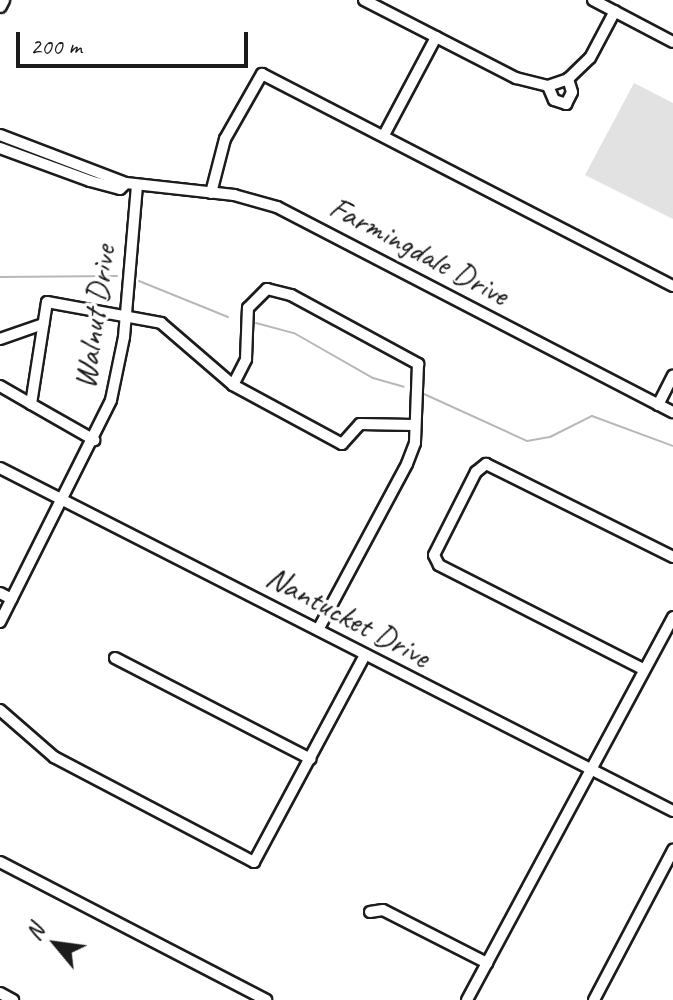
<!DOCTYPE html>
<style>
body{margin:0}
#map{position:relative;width:673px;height:1000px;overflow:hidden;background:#fff;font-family:Caveat,sans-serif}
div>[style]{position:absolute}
.green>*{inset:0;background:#e2e2e2}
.stream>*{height:2px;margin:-1px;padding:0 1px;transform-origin:1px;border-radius:1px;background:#b8b8b8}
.roads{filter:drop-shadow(2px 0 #1c1c1c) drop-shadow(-2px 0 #1c1c1c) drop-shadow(0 2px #1c1c1c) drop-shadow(0 -2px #1c1c1c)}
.minor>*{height:10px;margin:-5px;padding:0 5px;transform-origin:5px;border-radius:5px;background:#fff}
.major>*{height:12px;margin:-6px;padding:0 6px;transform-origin:6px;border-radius:6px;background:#fff}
span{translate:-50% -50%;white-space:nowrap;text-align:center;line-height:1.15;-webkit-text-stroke:7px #fff;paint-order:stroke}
.street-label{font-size:32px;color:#1c1c1c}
.north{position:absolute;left:16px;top:904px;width:80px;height:80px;-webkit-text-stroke:6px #fff;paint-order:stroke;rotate:299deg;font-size:22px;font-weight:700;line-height:32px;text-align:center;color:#1c1c1c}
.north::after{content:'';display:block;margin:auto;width:28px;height:36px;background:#1c1c1c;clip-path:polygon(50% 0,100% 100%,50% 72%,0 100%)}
.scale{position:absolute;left:16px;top:32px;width:232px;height:36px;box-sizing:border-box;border:4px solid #1c1c1c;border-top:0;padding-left:10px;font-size:24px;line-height:28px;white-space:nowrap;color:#1c1c1c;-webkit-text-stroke:6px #fff;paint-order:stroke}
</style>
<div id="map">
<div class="green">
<i style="clip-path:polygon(634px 83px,673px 103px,673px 219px,585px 175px)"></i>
</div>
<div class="stream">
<i style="left:0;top:277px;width:117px;rotate:-0.5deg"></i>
<i style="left:139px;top:281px;width:96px;rotate:22deg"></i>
<i style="left:256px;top:323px;width:39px;rotate:15deg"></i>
<i style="left:294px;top:333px;width:91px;rotate:29.7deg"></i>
<i style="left:373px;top:378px;width:32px;rotate:16deg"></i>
<i style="left:424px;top:394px;width:113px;rotate:24.5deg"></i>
<i style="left:527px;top:441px;width:23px;rotate:-10deg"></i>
<i style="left:550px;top:437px;width:47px;rotate:-26.6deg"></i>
<i style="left:592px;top:416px;width:86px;rotate:20.3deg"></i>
</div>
<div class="roads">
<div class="minor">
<i style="left:364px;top:0;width:171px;rotate:27.2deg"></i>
<i style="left:516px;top:78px;width:33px;rotate:14deg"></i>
<i style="left:548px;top:86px;width:21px;rotate:-19deg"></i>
<i style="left:568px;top:79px;width:30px;rotate:-44deg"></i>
<i style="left:590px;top:58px;width:53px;rotate:-62deg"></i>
<i style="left:593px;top:0;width:90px;rotate:27.7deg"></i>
<i style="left:548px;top:86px;width:15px;rotate:67deg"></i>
<i style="left:554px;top:100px;width:13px;rotate:18deg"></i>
<i style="left:566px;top:104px;width:13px;rotate:-63deg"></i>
<i style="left:572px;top:92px;width:14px;rotate:-107deg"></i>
<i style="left:0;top:135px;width:135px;rotate:20.9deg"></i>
<i style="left:126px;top:183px;width:109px;rotate:6.3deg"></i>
<i style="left:234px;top:195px;width:45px;rotate:15.6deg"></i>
<i style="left:277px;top:207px;width:446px;rotate:27.4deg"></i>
<i style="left:384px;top:135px;width:111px;rotate:-62deg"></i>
<i style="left:0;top:148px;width:96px;rotate:20.1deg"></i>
<i style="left:90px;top:181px;width:31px;rotate:15deg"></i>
<i style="left:120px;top:189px;width:8px;rotate:-45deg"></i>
<i style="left:211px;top:193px;width:56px;rotate:-75.5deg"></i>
<i style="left:225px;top:139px;width:75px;rotate:-60.4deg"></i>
<i style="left:262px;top:74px;width:462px;rotate:27.3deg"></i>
<i style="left:0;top:339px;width:46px;rotate:-19.2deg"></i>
<i style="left:233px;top:385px;width:124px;rotate:28.4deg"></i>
<i style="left:342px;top:444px;width:27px;rotate:-48deg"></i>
<i style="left:360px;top:424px;width:53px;rotate:1.1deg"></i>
<i style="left:0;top:386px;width:36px;rotate:30deg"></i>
<i style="left:31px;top:404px;width:103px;rotate:-81.1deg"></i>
<i style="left:47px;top:302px;width:116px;rotate:10.4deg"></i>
<i style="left:161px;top:323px;width:95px;rotate:40.7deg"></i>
<i style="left:233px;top:385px;width:29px;rotate:-63deg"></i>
<i style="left:246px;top:359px;width:51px;rotate:-87.8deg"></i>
<i style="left:248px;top:308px;width:27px;rotate:-45deg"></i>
<i style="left:267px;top:289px;width:25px;rotate:14deg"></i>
<i style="left:291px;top:295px;width:145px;rotate:28.5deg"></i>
<i style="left:418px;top:364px;width:79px;rotate:92.2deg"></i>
<i style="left:415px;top:443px;width:22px;rotate:111deg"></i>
<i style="left:407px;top:464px;width:188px;rotate:118.2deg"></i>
<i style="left:31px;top:404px;width:73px;rotate:29.7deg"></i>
<i style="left:658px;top:405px;width:33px;rotate:-63deg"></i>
<i style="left:0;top:468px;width:755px;rotate:27.01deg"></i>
<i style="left:0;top:593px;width:13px;rotate:27deg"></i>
<i style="left:0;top:622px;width:248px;rotate:-63.4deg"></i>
<i style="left:111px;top:400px;width:64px;rotate:-78.3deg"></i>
<i style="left:124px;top:337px;width:152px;rotate:-85.1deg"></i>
<i style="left:115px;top:658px;width:220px;rotate:27.3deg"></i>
<i style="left:641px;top:668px;width:227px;rotate:-153deg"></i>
<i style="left:439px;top:565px;width:11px;rotate:-117deg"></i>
<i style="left:434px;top:555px;width:93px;rotate:-63.2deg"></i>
<i style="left:476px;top:472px;width:13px;rotate:-39deg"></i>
<i style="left:486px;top:464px;width:209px;rotate:26.4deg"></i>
<i style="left:0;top:710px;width:72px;rotate:41deg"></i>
<i style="left:54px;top:757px;width:226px;rotate:27.7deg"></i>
<i style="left:254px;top:862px;width:235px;rotate:-61.8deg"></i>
<i style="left:0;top:862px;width:300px;rotate:27.4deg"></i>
<i style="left:370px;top:912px;width:13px;rotate:-9deg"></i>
<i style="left:383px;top:910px;width:117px;rotate:27deg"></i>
<i style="left:0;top:993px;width:15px;rotate:28deg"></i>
<i style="left:467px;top:1000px;width:435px;rotate:-61.7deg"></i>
<i style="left:594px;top:1000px;width:170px;rotate:-62.2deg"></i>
</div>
<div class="major">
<i style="left:0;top:6px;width:7px;rotate:-63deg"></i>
</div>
</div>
<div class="street-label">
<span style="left:419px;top:251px;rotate:28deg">Farmingdale Drive</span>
<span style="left:95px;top:317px;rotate:-82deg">Walnut Drive</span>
<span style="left:348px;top:617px;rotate:28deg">Nantucket Drive</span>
</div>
<div class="north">N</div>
<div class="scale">200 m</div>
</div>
